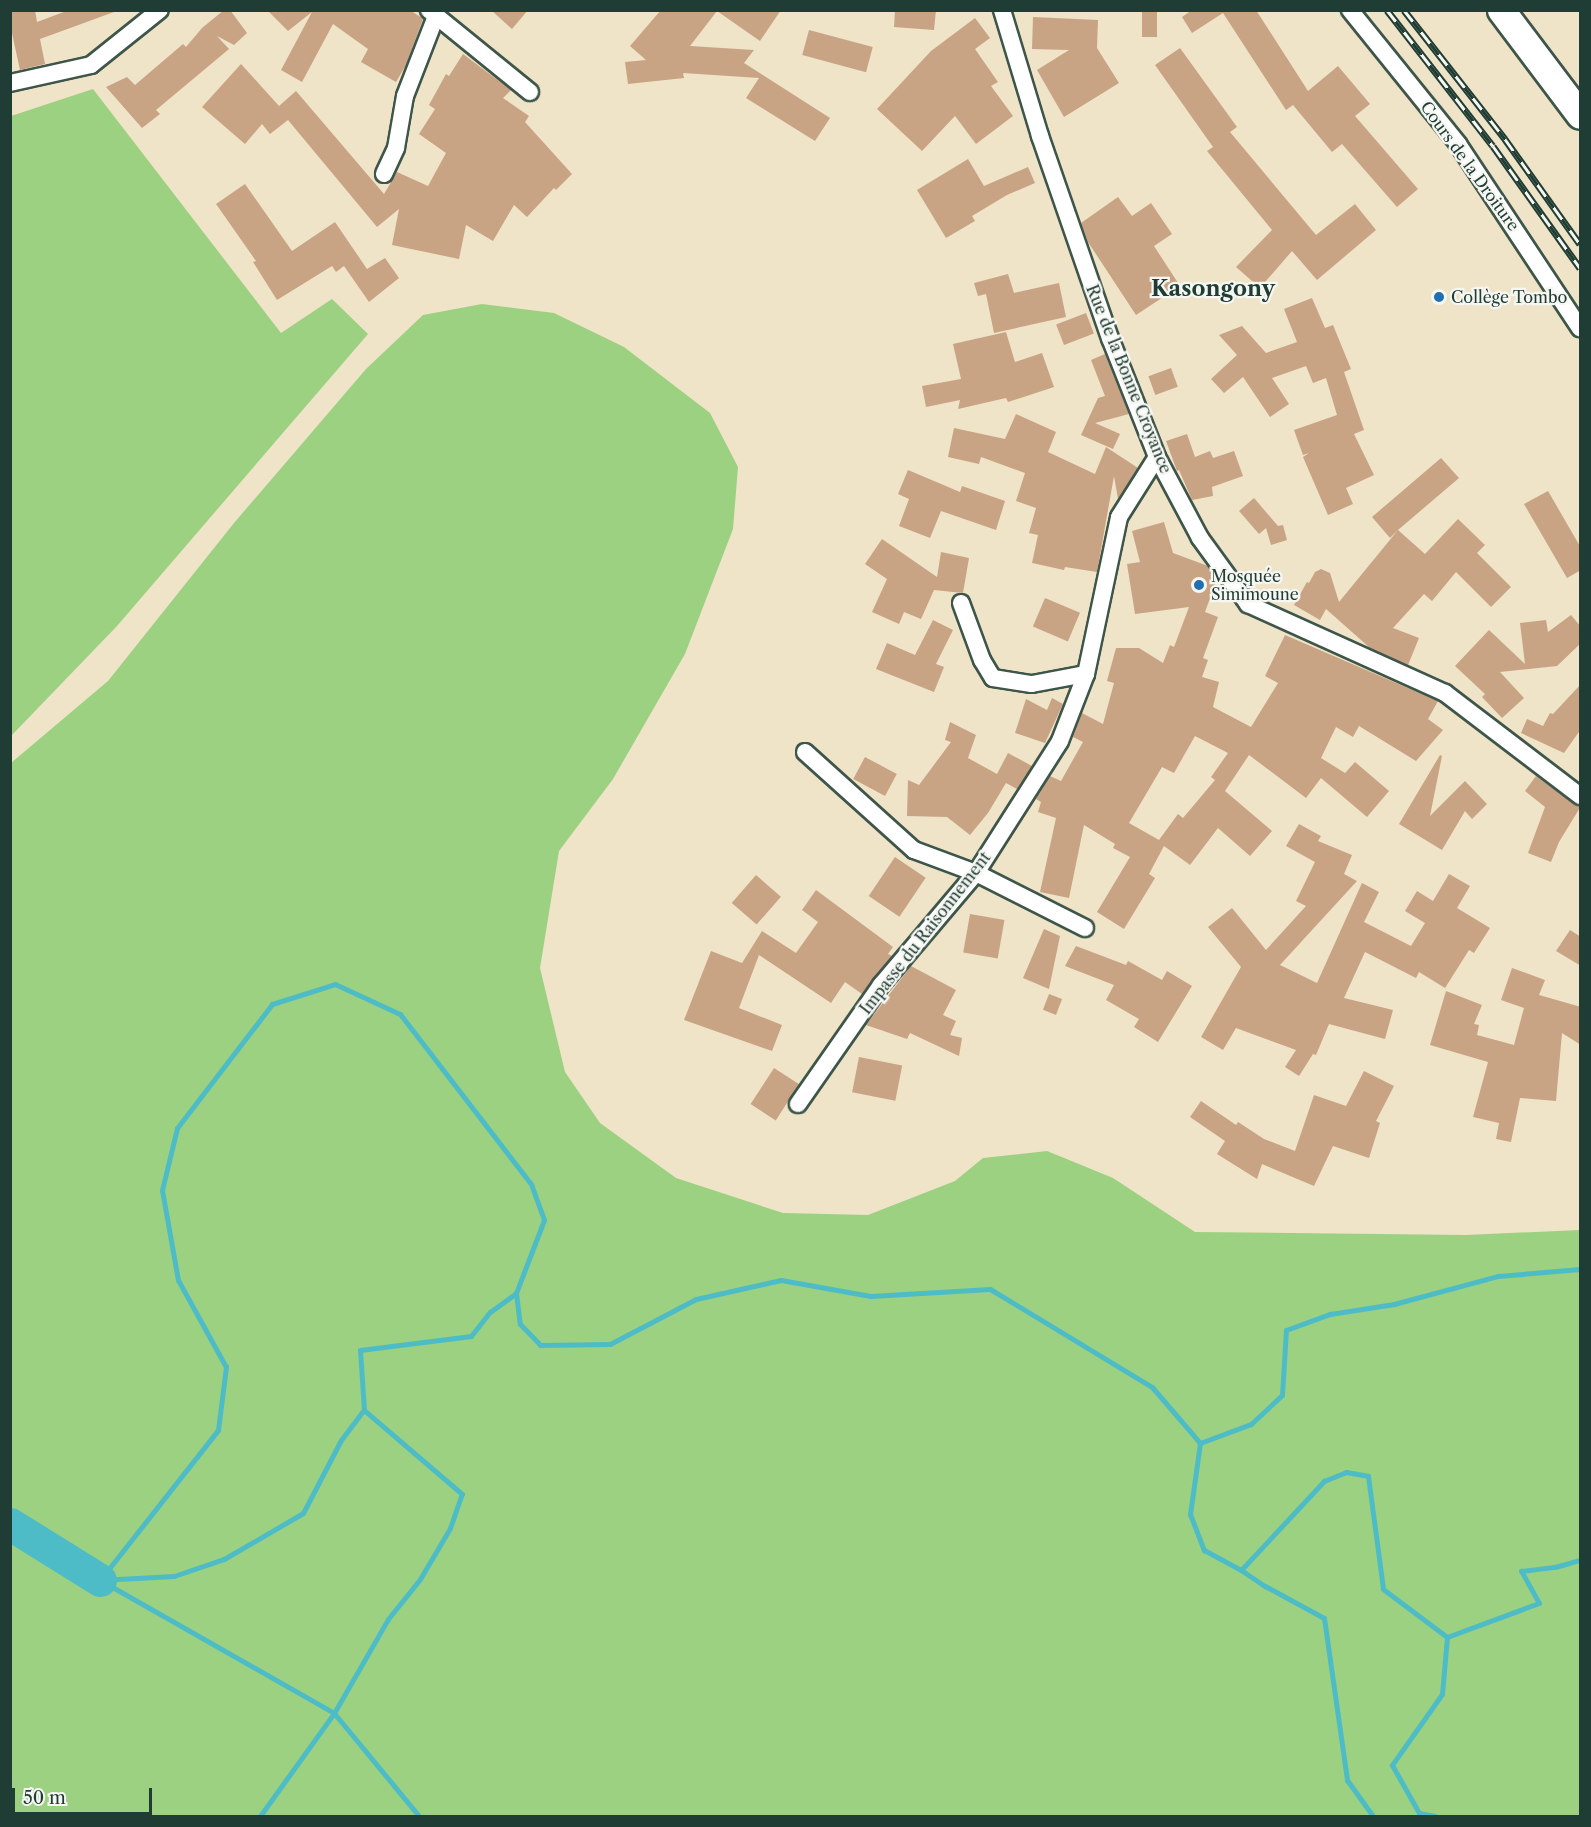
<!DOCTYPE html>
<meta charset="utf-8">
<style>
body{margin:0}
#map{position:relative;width:1591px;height:1827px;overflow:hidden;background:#efe3c8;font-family:"Libre Caslon Text",serif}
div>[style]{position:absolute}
.green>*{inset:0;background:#9cd181}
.stream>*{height:5px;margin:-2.5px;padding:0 2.5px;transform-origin:2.5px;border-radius:2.5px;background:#4ebcc7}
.river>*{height:33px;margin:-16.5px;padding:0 16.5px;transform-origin:16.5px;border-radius:16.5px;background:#4ebcc7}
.building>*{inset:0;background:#c9a484;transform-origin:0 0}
.roads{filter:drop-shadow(2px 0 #3e564a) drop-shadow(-2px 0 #3e564a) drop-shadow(0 2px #3e564a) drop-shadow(0 -2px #3e564a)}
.minor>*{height:16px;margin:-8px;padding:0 8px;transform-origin:8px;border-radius:8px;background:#fff}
.primary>*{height:27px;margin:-13.5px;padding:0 13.5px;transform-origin:13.5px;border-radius:13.5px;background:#fff}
.rail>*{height:7px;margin-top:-3.5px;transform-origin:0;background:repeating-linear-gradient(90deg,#f6f6f2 0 14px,#1f3d34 0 28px);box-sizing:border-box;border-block:2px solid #1f3d34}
.dots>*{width:16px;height:16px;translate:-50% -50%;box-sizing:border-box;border:3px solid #f6f6f2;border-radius:50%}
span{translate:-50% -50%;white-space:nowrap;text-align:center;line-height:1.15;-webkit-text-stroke:4.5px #f6f6f2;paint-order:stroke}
.street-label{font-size:16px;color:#1f3d34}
.poi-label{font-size:16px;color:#1f3d34}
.left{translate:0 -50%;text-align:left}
.district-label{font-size:22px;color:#1f3d34;font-weight:700}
.frame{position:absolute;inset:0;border:12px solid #1f3d34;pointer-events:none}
.scale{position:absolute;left:12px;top:1788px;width:140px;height:27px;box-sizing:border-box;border:3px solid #1f3d34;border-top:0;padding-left:8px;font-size:18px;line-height:21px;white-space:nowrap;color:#1f3d34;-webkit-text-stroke:4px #f6f6f2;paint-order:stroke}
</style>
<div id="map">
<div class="green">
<i style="clip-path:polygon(93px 89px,281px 333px,332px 299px,368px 334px,117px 626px,12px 735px,11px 116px)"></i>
<i style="clip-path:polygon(482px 304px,554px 313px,624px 347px,710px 413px,738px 467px,733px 529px,685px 654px,613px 779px,559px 851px,540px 968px,565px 1072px,600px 1123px,676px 1178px,783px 1213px,868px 1215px,955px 1181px,983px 1158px,1047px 1151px,1113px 1178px,1195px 1232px,1466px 1235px,1580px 1230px,1580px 1816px,11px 1816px,11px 763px,108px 681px,234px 523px,366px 369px,423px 315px)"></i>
</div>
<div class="stream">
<i style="left:1200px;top:1443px;width:54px;rotate:-20.4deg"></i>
<i style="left:1251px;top:1424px;width:42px;rotate:-43.1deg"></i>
<i style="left:1282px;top:1395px;width:65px;rotate:-86.5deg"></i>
<i style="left:1286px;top:1330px;width:47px;rotate:-20deg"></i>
<i style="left:1330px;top:1314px;width:65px;rotate:-8.9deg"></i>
<i style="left:1394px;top:1304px;width:108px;rotate:-15.1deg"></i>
<i style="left:1498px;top:1276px;width:82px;rotate:-4.9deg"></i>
<i style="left:1241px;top:1570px;width:29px;rotate:34deg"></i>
<i style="left:1265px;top:1586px;width:67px;rotate:28.5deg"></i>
<i style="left:1324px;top:1618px;width:164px;rotate:81.9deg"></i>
<i style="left:1347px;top:1780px;width:44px;rotate:54.2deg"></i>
<i style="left:100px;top:1580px;width:191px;rotate:-51.8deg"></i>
<i style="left:218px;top:1430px;width:64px;rotate:-82.8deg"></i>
<i style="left:226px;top:1367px;width:99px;rotate:-118.9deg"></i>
<i style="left:178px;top:1280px;width:91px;rotate:-100.1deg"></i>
<i style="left:162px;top:1190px;width:64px;rotate:-76.4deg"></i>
<i style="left:177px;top:1128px;width:156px;rotate:-52.5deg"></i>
<i style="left:272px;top:1004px;width:66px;rotate:-17.6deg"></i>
<i style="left:335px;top:984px;width:72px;rotate:24.8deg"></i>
<i style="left:400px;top:1014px;width:215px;rotate:52.4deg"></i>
<i style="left:531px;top:1184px;width:38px;rotate:70deg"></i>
<i style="left:544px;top:1220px;width:78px;rotate:111deg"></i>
<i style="left:516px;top:1293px;width:31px;rotate:83deg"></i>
<i style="left:520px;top:1324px;width:29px;rotate:46deg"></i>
<i style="left:540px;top:1345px;width:70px;rotate:-0.8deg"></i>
<i style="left:610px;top:1344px;width:97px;rotate:-27.6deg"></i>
<i style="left:696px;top:1299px;width:87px;rotate:-12.6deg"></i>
<i style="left:781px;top:1280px;width:91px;rotate:10.1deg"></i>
<i style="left:871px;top:1296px;width:119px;rotate:-3.4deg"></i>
<i style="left:990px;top:1289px;width:189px;rotate:31.2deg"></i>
<i style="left:1152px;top:1387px;width:74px;rotate:49.4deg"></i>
<i style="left:1200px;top:1443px;width:72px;rotate:98deg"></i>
<i style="left:1190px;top:1514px;width:39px;rotate:69deg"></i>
<i style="left:1204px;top:1550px;width:42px;rotate:28.4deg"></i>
<i style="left:1241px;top:1570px;width:122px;rotate:-47deg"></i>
<i style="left:1324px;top:1481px;width:24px;rotate:-22deg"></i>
<i style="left:1346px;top:1472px;width:22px;rotate:10deg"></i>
<i style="left:1368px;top:1476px;width:114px;rotate:82.4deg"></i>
<i style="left:1383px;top:1589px;width:80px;rotate:36.9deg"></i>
<i style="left:1447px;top:1637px;width:57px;rotate:95deg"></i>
<i style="left:1442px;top:1694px;width:87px;rotate:125.2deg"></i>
<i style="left:1392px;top:1765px;width:55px;rotate:60.6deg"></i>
<i style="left:1419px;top:1813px;width:16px;rotate:11deg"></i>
<i style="left:100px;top:1580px;width:74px;rotate:-3.1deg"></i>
<i style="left:174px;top:1576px;width:53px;rotate:-18.8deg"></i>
<i style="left:224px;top:1559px;width:91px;rotate:-30.2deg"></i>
<i style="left:303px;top:1513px;width:82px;rotate:-62.5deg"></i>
<i style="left:341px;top:1440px;width:38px;rotate:-53deg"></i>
<i style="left:364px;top:1410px;width:60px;rotate:-93.8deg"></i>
<i style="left:360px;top:1350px;width:112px;rotate:-7.2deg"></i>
<i style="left:471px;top:1336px;width:31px;rotate:-52deg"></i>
<i style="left:490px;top:1312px;width:32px;rotate:-36deg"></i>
<i style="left:100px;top:1580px;width:269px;rotate:29.6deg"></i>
<i style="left:334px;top:1713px;width:134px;rotate:50.5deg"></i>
<i style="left:1447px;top:1637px;width:98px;rotate:-20.3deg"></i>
<i style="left:1539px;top:1603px;width:37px;rotate:-119deg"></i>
<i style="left:1521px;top:1571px;width:34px;rotate:-7deg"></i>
<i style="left:1555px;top:1567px;width:26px;rotate:-16deg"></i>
<i style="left:260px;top:1816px;width:127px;rotate:-54.3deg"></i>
<i style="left:334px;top:1713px;width:108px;rotate:-60.1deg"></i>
<i style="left:388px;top:1619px;width:51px;rotate:-51.3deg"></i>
<i style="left:420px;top:1579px;width:59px;rotate:-59.5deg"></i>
<i style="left:450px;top:1528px;width:36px;rotate:-71deg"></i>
<i style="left:462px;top:1494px;width:129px;rotate:-139.4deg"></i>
</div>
<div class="river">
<i style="left:10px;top:1524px;width:106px;rotate:31.9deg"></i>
</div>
<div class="building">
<i style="clip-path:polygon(10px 10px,35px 10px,37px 22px,69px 10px,114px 12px,40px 39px,45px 64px,20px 70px,10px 24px)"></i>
<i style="clip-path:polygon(224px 10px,230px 10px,247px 33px,234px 45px,217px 36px,229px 49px,156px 110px,160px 114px,142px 128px,106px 87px,127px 77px,135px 85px,183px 44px,186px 47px,202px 28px)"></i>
<i style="clip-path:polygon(267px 10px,410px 10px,423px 19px,406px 65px,396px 82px,361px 62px,368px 49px,333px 24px,302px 82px,281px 70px,312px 12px,288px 31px)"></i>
<i style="clip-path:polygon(491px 10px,528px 10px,512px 29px)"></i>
<i style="clip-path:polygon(661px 10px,781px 10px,760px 41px,717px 11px,690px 46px,754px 50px,744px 63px,830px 118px,815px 141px,746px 98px,759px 78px,683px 73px,684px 78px,628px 84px,625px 62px,646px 60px,630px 46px)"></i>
<i style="clip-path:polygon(895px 10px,936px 10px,934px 30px,894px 27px)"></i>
<i style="left:1142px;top:10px;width:15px;height:27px"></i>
<i style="clip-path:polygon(1192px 10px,1256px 10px,1308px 91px,1338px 66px,1370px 104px,1355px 116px,1418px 189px,1397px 207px,1342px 144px,1332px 152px,1293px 105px,1286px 110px,1223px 13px,1192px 33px,1182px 17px)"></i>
<i style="clip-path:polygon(1033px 17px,1098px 20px,1097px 48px,1119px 83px,1064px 117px,1037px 70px,1069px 50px,1032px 49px)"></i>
<i style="clip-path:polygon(975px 18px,990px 38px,975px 49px,998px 82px,991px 86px,1013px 116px,976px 144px,955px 116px,922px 151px,877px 109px,931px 51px)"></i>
<i style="left:809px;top:30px;width:66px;height:26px;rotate:15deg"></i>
<i style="clip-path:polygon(1180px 48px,1237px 127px,1230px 132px,1316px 235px,1355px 204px,1376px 230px,1317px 280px,1292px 251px,1260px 288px,1236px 267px,1272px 230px,1207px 151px,1213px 147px,1155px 65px)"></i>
<i style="clip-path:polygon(463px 54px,511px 90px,503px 98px,529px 116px,525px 122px,572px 174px,556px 190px,554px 188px,527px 217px,514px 205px,493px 241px,466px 225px,459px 259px,392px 245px,399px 209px,377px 227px,288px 120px,270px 134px,262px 124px,245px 144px,202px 107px,241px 64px,279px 106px,296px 91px,384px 194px,397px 172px,428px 186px,446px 153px,419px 134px,435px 109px,429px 105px,446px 74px,449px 76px)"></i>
<i style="clip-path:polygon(968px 159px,984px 186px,1028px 167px,1035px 183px,1007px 195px,972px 216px,975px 221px,946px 238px,917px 190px)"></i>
<i style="clip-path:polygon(245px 184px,292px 251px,335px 222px,367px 269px,385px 258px,399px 278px,369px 302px,344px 266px,336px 272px,332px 266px,277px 300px,253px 262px,256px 261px,216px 204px)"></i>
<i style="clip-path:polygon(1118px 197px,1132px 216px,1151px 203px,1172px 234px,1154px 246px,1180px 286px,1136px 315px,1088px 242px,1081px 223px)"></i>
<i style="clip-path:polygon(1008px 274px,1014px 293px,1059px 283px,1066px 317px,994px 333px,986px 294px,978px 296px,974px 283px)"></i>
<i style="clip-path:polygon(1312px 298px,1325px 328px,1333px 325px,1351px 369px,1344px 372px,1364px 430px,1354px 434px,1374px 475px,1346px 488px,1353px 504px,1328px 515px,1303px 457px,1309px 453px,1303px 455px,1294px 430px,1337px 415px,1326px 378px,1313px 383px,1306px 366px,1272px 378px,1289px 404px,1270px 417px,1243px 377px,1224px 393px,1211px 379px,1237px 355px,1219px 335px,1242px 326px,1266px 353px,1297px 342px,1284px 309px)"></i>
<i style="left:1086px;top:313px;width:22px;height:32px;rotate:69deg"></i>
<i style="clip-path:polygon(1006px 332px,1015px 362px,1042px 353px,1054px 387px,1008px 402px,1006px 398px,958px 409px,960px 400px,926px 407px,922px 386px,961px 379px,953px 344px)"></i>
<i style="clip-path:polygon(1105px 354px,1129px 414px,1095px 423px,1120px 434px,1113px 449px,1081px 435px,1098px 398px,1105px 396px,1091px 360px)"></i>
<i style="left:1171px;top:368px;width:20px;height:24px;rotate:70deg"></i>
<i style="clip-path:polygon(1016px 414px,1056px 432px,1048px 452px,1095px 474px,1106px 447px,1138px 468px,1118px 499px,1114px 476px,1097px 572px,1065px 567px,1064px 570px,1032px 563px,1038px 535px,1029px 533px,1036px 508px,1016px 501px,1025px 473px,981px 457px,979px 464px,948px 457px,954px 428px,1005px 439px)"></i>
<i style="clip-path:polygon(1187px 434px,1195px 457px,1210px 451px,1213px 458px,1234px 451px,1243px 476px,1212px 487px,1213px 496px,1192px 500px,1179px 470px,1177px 471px,1166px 441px)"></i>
<i style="clip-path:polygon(1441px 458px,1459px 478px,1398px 530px,1425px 554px,1458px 519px,1485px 545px,1477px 553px,1511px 587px,1491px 607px,1456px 572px,1432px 601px,1424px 594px,1393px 628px,1419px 638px,1408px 665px,1370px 648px,1326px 609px,1320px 620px,1294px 605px,1307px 582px,1309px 583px,1315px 572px,1321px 569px,1330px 573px,1339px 602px,1398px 530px,1390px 538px,1372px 517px)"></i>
<i style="clip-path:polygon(908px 470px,960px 492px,962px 486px,1005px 501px,996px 530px,941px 511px,930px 538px,899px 526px,909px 499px,898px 494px)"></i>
<i style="clip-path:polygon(1548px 491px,1581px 548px,1581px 570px,1567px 578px,1524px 504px)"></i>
<i style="clip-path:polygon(1254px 498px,1278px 526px,1283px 525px,1287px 540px,1271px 545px,1266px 528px,1259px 534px,1239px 511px)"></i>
<i style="clip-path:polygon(evenodd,1164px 522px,1173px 553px,1208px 566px,1217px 579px,1205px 612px,1218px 617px,1203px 658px,1208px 660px,1202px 677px,1219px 682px,1213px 707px,1251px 727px,1278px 683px,1265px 676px,1285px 635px,1438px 701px,1428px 719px,1443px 730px,1416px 761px,1359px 726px,1353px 737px,1336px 727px,1321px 758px,1345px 773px,1355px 762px,1389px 791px,1367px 817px,1321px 778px,1306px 798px,1249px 755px,1225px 791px,1272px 831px,1250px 856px,1218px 828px,1190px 865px,1164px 846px,1149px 874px,1155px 878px,1124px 929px,1097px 912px,1130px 857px,1113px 848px,1115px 844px,1084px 825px,1069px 898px,1040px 892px,1056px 818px,1038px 812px,1041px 802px,1036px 799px,1050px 776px,1061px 781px,1083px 742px,1073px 737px,1082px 713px,1103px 724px,1114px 683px,1107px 681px,1116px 648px,1139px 648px,1163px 663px,1170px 645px,1174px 647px,1189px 607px,1135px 614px,1127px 564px,1140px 562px,1132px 531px,1164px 522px,1195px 736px,1228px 753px,1211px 777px,1215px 780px,1183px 818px,1178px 814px,1159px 840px,1129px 823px,1162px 767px,1174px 773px,1195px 736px)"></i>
<i style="clip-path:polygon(882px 539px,937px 577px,941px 552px,969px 558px,963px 593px,934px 590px,921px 619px,904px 612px,899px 624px,872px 612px,887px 579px,865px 564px)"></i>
<i style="left:1045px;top:598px;width:38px;height:31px;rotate:23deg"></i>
<i style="clip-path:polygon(1571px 615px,1581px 627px,1581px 643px,1557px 666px,1500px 672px,1524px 698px,1502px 718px,1482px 697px,1485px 694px,1455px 666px,1489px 630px,1525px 664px,1520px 623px,1546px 620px,1548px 632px)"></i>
<i style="clip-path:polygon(933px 620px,953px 630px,936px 664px,944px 667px,934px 692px,876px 669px,887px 643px,915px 655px)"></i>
<i style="clip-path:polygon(1581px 684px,1581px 729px,1564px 753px,1521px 733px,1527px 719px,1543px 726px,1550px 713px,1553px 714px)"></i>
<i style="clip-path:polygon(1052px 698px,1063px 704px,1045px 743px,1015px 733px,1026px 699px,1047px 710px)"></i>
<i style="clip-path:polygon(950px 722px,976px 735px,968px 758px,997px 774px,1008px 753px,1032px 766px,1017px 789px,1006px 783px,988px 813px,970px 835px,947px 817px,907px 816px,908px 780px,919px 785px,951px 742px,945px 740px)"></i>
<i style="clip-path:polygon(1440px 755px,1442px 756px,1430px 816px,1465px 781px,1487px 804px,1472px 819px,1465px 811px,1442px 850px,1399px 824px)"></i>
<i style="left:865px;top:757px;width:36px;height:25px;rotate:28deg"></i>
<i style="clip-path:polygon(1536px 776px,1574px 804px,1581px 806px,1559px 842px,1551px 862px,1528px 853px,1545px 807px,1525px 791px)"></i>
<i style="clip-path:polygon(1299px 824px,1321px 836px,1318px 841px,1352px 855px,1344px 874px,1357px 881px,1280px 965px,1317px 983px,1362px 883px,1379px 892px,1364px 922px,1411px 946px,1425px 923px,1405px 911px,1417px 891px,1433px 901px,1449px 874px,1470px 886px,1457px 908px,1490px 928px,1474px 953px,1469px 950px,1445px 988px,1419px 972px,1416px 978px,1365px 952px,1344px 998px,1393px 1010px,1385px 1039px,1329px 1024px,1316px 1055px,1313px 1054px,1299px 1076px,1285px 1067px,1296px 1050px,1236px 1028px,1223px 1050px,1201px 1037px,1241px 967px,1208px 927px,1232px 908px,1266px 950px,1306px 906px,1296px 901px,1315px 862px,1286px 846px)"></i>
<i style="left:895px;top:857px;width:37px;height:47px;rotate:34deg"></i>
<i style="left:756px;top:875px;width:33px;height:37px;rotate:41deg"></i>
<i style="clip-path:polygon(816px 890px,893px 947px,888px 954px,892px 956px,862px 994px,845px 982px,831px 1003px,759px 955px,739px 1008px,782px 1025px,772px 1051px,684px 1020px,711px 951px,742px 963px,762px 931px,796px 953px,818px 922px,802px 910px)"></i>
<i style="left:970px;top:914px;width:35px;height:39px;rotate:10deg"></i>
<i style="clip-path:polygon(1044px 929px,1060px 936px,1049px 989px,1023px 978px)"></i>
<i style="clip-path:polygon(1570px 930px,1581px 937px,1581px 966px,1556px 951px)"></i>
<i style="clip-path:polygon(1076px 946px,1126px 965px,1128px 961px,1162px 980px,1167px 971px,1192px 986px,1158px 1042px,1134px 1027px,1139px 1019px,1106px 1000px,1114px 985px,1065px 966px)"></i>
<i style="clip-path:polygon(911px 966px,956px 990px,943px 1015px,956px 1021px,950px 1035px,962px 1038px,959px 1056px,910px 1033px,907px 1039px,866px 1025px)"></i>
<i style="clip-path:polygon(1512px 968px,1545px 980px,1539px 995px,1581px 1007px,1581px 1045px,1562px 1033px,1556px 1101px,1520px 1098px,1511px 1142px,1496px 1139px,1499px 1123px,1473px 1117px,1488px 1062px,1430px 1045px,1446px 991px,1482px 1005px,1474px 1024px,1479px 1025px,1477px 1035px,1514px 1045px,1524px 1008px,1501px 1000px)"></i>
<i style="left:1049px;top:994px;width:14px;height:17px;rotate:21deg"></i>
<i style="left:859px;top:1057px;width:44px;height:36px;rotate:11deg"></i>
<i style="left:774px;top:1068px;width:30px;height:43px;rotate:33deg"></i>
<i style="clip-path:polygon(1364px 1071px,1394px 1086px,1376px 1121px,1380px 1123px,1369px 1158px,1333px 1146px,1314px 1186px,1262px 1164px,1257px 1179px,1217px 1154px,1225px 1141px,1190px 1117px,1201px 1101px,1236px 1125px,1238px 1122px,1264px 1139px,1295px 1151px,1314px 1095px,1346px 1106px)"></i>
</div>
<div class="roads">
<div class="minor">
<i style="left:429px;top:10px;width:130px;rotate:39.1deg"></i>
<i style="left:1002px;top:10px;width:132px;rotate:73.2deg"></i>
<i style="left:1040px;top:136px;width:214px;rotate:70.9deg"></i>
<i style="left:1110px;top:338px;width:128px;rotate:68.4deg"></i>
<i style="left:1157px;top:457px;width:92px;rotate:62deg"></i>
<i style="left:1200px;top:538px;width:82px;rotate:54deg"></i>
<i style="left:1248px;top:604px;width:216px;rotate:24.3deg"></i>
<i style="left:1445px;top:693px;width:170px;rotate:37.3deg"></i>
<i style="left:1350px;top:10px;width:172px;rotate:51.1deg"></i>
<i style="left:1458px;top:144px;width:221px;rotate:56.5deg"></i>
<i style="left:10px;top:83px;width:83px;rotate:-12.5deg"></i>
<i style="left:91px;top:65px;width:88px;rotate:-38.6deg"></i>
<i style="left:384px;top:174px;width:29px;rotate:-65deg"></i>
<i style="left:396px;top:148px;width:53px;rotate:-80.2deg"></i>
<i style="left:405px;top:96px;width:86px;rotate:-68.8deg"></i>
<i style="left:961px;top:603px;width:61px;rotate:69.8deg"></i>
<i style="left:982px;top:660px;width:21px;rotate:59deg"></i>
<i style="left:993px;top:678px;width:39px;rotate:9deg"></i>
<i style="left:1032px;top:684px;width:55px;rotate:-10.5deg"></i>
<i style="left:805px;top:752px;width:147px;rotate:42deg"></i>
<i style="left:914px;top:850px;width:66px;rotate:20.4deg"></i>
<i style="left:976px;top:873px;width:122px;rotate:26.8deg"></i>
<i style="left:798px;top:1104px;width:145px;rotate:-55.1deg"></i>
<i style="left:881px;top:985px;width:147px;rotate:-49.7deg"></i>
<i style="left:976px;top:873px;width:156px;rotate:-57.5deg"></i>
<i style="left:1060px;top:741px;width:72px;rotate:-68.8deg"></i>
<i style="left:1086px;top:674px;width:160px;rotate:-78.1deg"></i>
<i style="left:1119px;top:517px;width:71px;rotate:-57.7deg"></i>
</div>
<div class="primary">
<i style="left:1501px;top:10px;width:131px;rotate:53deg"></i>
</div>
</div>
<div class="rail">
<i style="left:1387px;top:10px;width:172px;rotate:52.1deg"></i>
<i style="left:1493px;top:146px;width:150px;rotate:54.5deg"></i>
<i style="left:1404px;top:10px;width:164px;rotate:51.9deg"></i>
<i style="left:1505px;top:139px;width:129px;rotate:54.5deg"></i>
</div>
<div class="dots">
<i style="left:1439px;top:297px;background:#1f6fb2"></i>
<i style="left:1199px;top:585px;background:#1f6fb2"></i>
</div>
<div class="street-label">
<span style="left:1470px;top:166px;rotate:54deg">Cours de la Droiture</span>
<span style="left:1129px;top:379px;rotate:68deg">Rue de la Bonne Croyance</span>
<span style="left:925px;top:933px;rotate:-52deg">Impasse du Raisonnement</span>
</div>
<div class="poi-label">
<span class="left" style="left:1451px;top:297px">Collège Tombo</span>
<span class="left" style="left:1211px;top:585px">Mosquée<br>Simimoune</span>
</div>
<div class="district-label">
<span style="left:1213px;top:289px">Kasongony</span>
</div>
<div class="frame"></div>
<div class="scale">50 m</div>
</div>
